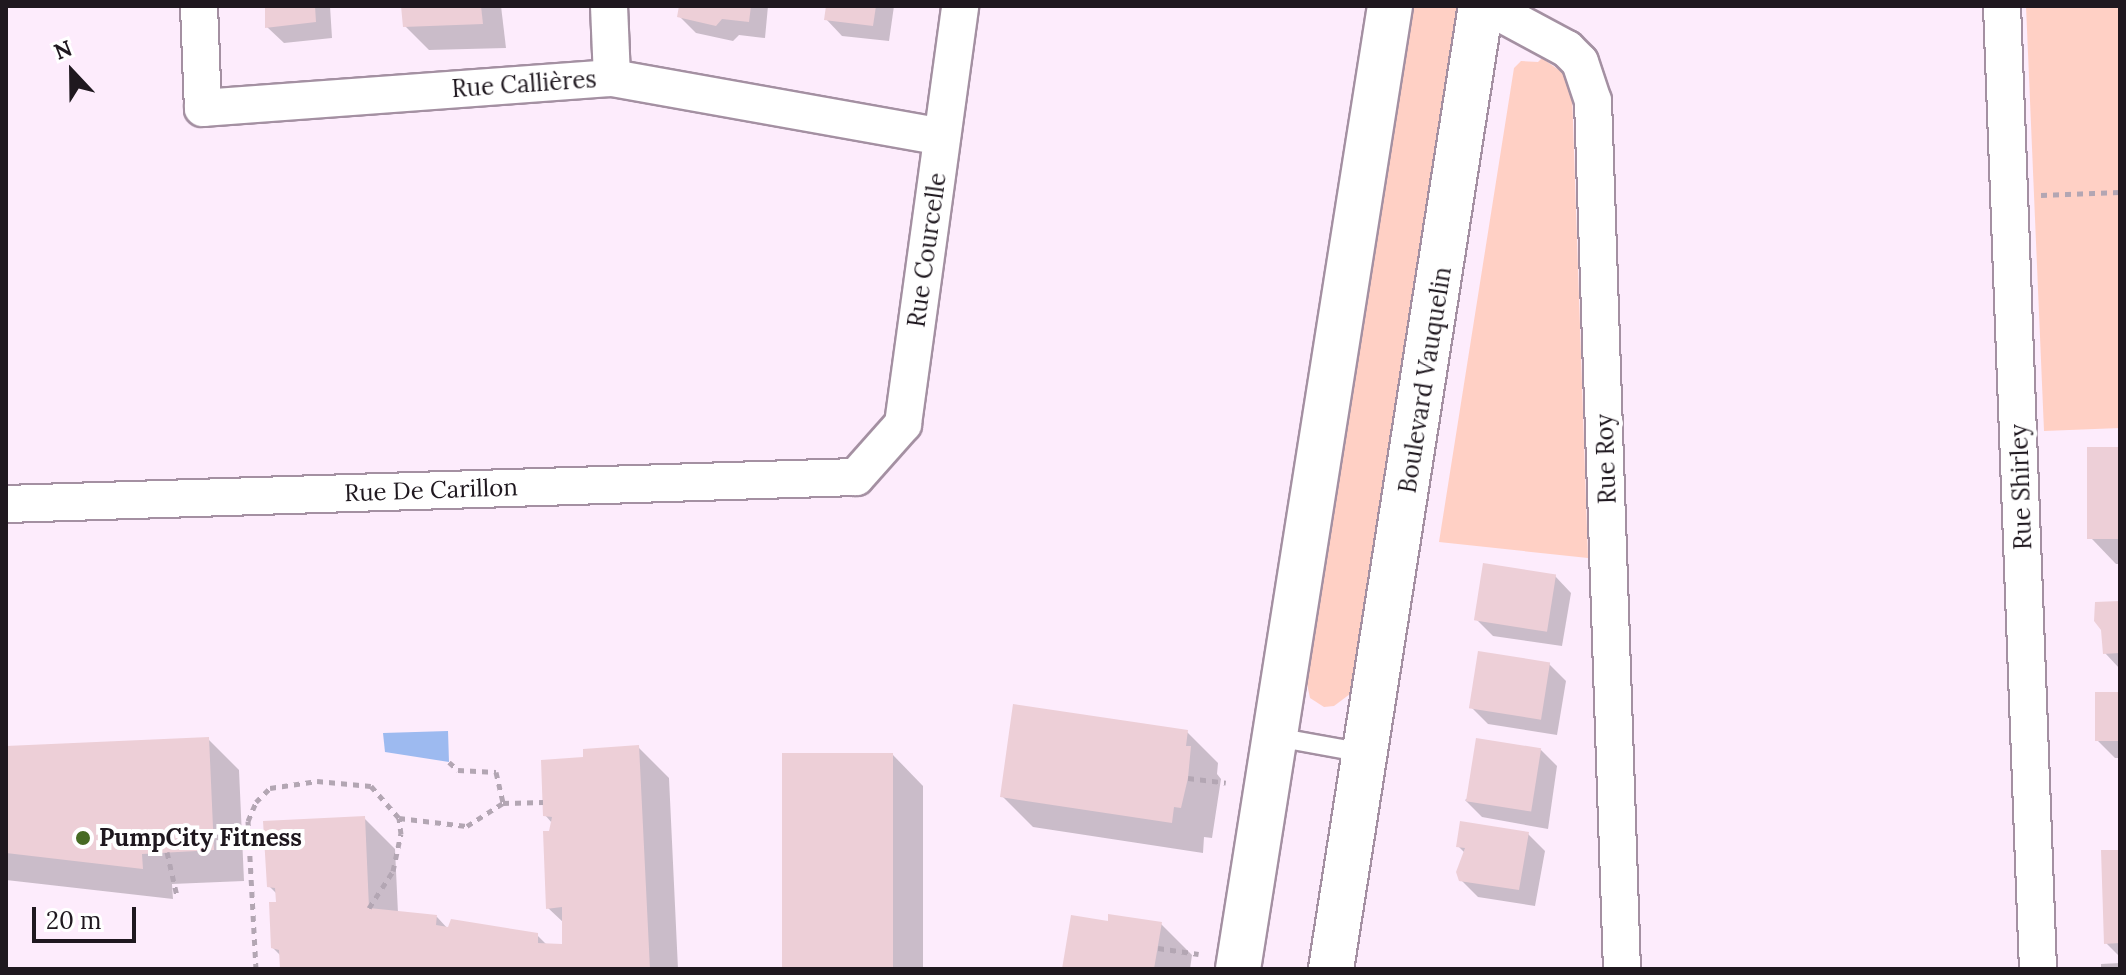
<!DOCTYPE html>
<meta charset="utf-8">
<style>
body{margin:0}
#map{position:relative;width:2126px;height:975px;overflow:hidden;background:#fdecfc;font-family:Lora,serif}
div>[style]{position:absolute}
.green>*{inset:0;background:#ffd0c5}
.water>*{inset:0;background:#9dbaf0}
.shadow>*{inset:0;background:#0003}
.building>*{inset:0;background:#edcfd7;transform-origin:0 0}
.path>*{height:5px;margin-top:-2.5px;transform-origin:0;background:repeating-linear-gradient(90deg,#b3a6b3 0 6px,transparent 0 12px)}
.roads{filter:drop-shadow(2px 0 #a490a2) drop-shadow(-2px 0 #a490a2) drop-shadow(0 2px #a490a2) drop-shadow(0 -2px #a490a2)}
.lane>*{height:18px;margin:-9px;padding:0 9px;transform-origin:9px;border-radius:9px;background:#fff}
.street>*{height:36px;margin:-18px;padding:0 18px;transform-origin:18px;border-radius:18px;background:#fff}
.secondary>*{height:44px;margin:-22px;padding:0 22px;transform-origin:22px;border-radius:22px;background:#fff}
.dots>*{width:22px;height:22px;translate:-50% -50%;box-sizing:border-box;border:4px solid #fff;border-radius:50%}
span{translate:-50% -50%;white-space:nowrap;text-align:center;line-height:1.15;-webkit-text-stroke:8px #fff;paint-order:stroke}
.street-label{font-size:24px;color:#1f181f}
.poi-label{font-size:24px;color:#1f181f;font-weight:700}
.left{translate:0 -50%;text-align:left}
.frame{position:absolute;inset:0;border:8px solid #1f181f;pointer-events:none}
.north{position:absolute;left:32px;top:32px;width:80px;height:80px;-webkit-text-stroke:6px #fff;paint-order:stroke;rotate:338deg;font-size:22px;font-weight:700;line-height:32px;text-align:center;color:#1f181f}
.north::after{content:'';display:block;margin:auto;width:28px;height:36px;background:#1f181f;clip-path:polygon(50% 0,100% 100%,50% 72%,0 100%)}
.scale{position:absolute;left:32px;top:907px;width:104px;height:36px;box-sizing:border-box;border:4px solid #1f181f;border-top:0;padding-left:10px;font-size:24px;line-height:28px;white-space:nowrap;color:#1f181f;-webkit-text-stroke:6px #fff;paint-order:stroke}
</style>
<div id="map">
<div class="green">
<i style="clip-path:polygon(1411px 6px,1460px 6px,1350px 694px,1334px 706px,1324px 707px,1310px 698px,1306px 679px)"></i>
<i style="clip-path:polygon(2026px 6px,2120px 6px,2120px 428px,2044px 431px)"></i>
<i style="clip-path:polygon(1542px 58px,1563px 73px,1572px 92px,1588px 558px,1439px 542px,1514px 68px,1521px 61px,1538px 62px)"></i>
</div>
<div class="water">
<i style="clip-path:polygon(448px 731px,449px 762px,385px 752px,383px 733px)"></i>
</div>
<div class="shadow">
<i style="clip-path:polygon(267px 6px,330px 6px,332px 38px,284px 43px,267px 27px)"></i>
<i style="clip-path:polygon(403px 6px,501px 6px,506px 48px,429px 50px,405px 26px)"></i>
<i style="clip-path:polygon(681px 6px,768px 6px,765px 38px,739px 35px,733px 41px,696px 33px,679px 16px)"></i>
<i style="clip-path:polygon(828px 6px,894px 6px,889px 41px,842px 36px,826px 19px)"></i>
<i style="clip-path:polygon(2120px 451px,2120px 564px,2116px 564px,2092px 539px)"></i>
<i style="clip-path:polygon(1555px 576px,1571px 593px,1562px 646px,1493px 636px,1476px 619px)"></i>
<i style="clip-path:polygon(2120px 603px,2120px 669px,2105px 653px)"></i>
<i style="clip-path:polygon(1549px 664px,1566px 681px,1557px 735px,1488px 724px,1471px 707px)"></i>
<i style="clip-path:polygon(2120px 694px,2120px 758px,2115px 758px,2098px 741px)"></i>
<i style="clip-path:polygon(1187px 732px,1218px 763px,1217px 774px,1221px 779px,1212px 838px,1204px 837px,1203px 853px,1033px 827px,1002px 796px)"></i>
<i style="clip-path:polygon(208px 739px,239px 770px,244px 881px,172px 884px,173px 899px,6px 880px,6px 748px)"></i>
<i style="clip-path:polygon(638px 747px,669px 778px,678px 969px,282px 969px,281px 956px,273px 948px,278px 895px,269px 886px,364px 818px,395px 849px,398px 913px,437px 917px,449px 930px,537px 935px,547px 945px,564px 946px,564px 923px,548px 908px,552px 823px,545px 815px)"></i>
<i style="clip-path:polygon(1540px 749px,1557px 766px,1548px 829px,1482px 817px,1465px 800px)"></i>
<i style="clip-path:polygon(892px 754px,923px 786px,923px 969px,787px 969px)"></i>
<i style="clip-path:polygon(1528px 834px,1545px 851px,1535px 906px,1478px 897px,1461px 880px,1465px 853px,1458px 846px)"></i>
<i style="clip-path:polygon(2120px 852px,2120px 957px,2106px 943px)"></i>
<i style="clip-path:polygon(1110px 924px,1161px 924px,1192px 955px,1190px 969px,1064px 969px)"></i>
<i style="clip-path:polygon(2120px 963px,2120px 969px,2101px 969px,2101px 964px)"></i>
</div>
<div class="building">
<i style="clip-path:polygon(265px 6px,315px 6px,316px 22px,265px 28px)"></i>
<i style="clip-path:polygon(401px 6px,481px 6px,483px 24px,403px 27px)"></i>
<i style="clip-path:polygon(679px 6px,751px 6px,749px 22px,722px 19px,716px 26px,677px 17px)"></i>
<i style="clip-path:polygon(826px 6px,876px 6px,873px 26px,824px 20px)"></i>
<i style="left:2120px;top:447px;width:92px;height:33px;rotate:90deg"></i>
<i style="left:1483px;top:563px;width:74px;height:58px;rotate:9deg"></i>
<i style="clip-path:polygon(2120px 601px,2120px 653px,2103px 654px,2101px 630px,2094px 621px,2095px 602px)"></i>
<i style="left:1478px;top:651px;width:73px;height:58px;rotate:9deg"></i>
<i style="left:2120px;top:692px;width:49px;height:25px;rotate:90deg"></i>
<i style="clip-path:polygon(1013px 704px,1188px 730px,1186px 746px,1191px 746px,1188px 778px,1181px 808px,1174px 807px,1172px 823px,1000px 797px)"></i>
<i style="clip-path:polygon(209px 737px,214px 850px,142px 854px,143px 869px,6px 853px,6px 746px)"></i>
<i style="left:1476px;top:738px;width:66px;height:64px;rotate:9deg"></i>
<i style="clip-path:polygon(639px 745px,650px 969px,280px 969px,279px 950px,271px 948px,269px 902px,276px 902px,275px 888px,267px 887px,263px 821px,365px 816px,369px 908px,437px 915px,436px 925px,448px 927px,451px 919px,538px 933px,538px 943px,562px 944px,562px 907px,546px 909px,543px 831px,549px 831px,552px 817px,543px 816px,541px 760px,583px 757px,583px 749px)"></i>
<i style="left:782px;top:753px;width:111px;height:216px"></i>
<i style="clip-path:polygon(1460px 821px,1529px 832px,1519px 890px,1459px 881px,1456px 872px,1465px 848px,1456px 847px)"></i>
<i style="clip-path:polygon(2101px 850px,2120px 850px,2120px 943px,2104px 944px)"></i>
<i style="clip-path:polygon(1108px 914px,1162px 922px,1154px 969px,1062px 969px,1071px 915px,1108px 921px)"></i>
</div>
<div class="path">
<i style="left:2041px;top:195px;width:79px;rotate:-2.2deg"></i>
<i style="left:449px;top:762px;width:12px;rotate:42deg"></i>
<i style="left:458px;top:770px;width:38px;rotate:3deg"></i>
<i style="left:496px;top:772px;width:32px;rotate:77deg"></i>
<i style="left:1188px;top:778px;width:38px;rotate:7deg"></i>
<i style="left:167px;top:852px;width:45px;rotate:77.2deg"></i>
<i style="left:369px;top:908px;width:44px;rotate:-57deg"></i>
<i style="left:393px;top:871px;width:38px;rotate:-78deg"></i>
<i style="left:401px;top:834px;width:16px;rotate:-97deg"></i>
<i style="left:399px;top:818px;width:68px;rotate:6.7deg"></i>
<i style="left:467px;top:826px;width:43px;rotate:-32.6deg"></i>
<i style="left:503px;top:803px;width:40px;rotate:-1.4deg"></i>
<i style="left:1158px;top:948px;width:41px;rotate:8.3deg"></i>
<i style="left:256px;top:969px;width:148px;rotate:-93.1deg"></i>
<i style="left:248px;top:821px;width:21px;rotate:-67deg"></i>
<i style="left:256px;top:802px;width:20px;rotate:-45deg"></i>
<i style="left:270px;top:788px;width:48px;rotate:-8.5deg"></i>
<i style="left:317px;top:781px;width:54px;rotate:5.3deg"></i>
<i style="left:371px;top:786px;width:43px;rotate:48.8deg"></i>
</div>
<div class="roads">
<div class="lane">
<i style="left:1276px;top:737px;width:89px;rotate:10.3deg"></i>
</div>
<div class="street">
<i style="left:199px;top:6px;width:102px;rotate:87.8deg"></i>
<i style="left:203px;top:108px;width:410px;rotate:-4.2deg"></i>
<i style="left:612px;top:78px;width:335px;rotate:10.1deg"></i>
<i style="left:609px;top:6px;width:72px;rotate:87.6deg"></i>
<i style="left:1487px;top:6px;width:91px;rotate:28.3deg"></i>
<i style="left:1567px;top:49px;width:18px;rotate:45deg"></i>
<i style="left:1580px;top:62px;width:41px;rotate:71.6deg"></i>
<i style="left:1593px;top:101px;width:868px;rotate:88.09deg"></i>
<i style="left:2002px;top:6px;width:964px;rotate:87.86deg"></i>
<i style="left:6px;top:504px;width:850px;rotate:-1.82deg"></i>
<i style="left:856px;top:477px;width:71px;rotate:-48.4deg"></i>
<i style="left:903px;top:424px;width:422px;rotate:-82.2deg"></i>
</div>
<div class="secondary">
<i style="left:1238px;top:969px;width:975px;rotate:-81.03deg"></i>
<i style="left:1331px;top:969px;width:975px;rotate:-81.15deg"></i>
</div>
</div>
<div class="dots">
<i style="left:83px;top:838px;background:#466a23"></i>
</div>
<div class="street-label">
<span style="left:524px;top:84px;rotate:-4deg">Rue Callières</span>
<span style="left:927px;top:250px;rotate:-82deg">Rue Courcelle</span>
<span style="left:1425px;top:380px;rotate:-81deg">Boulevard Vauquelin</span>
<span style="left:1606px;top:459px;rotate:-92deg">Rue Roy</span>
<span style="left:2021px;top:487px;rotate:-92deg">Rue Shirley</span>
<span style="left:431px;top:490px;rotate:-2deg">Rue De Carillon</span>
</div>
<div class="poi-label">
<span class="left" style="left:99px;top:838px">PumpCity Fitness</span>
</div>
<div class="frame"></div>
<div class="north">N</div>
<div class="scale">20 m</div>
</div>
